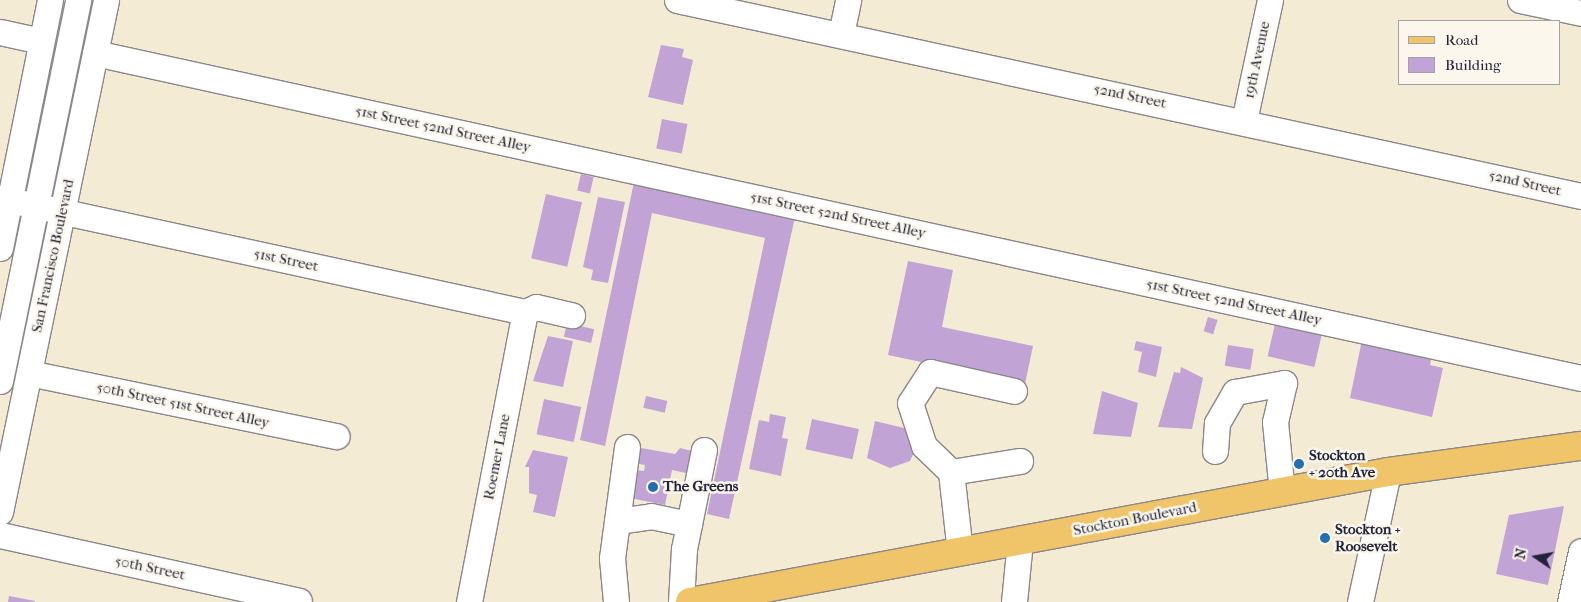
<!DOCTYPE html>
<style>
body{margin:0}
#map{position:relative;width:1581px;height:602px;overflow:hidden;background:#f4ebd5;font-family:"IM FELL French Canon",serif}
div>[style]{position:absolute}
.building>*{inset:0;background:#c2a3d6;transform-origin:0 0}
.roads{filter:drop-shadow(1px 0 #8b8688) drop-shadow(-1px 0 #8b8688) drop-shadow(0 1px #8b8688) drop-shadow(0 -1px #8b8688)}
.minor>*{height:25px;margin:-12.5px;padding:0 12.5px;transform-origin:12.5px;border-radius:12.5px;background:#fff}
.major>*{height:28px;margin:-14px;padding:0 14px;transform-origin:14px;border-radius:14px;background:#f0c469}
.dots>*{width:14px;height:14px;translate:-50% -50%;box-sizing:border-box;border:2px solid #fbf7ec;border-radius:50%}
span{translate:-50% -50%;white-space:nowrap;text-align:center;line-height:1.15;-webkit-text-stroke:5px #fbf7ec;paint-order:stroke}
.street-label{font-size:15px;color:#22223b}
.poi-label{font-size:15px;color:#22223b;font-weight:700}
.left{translate:0 -50%;text-align:left}
.legend{position:absolute;left:1398px;top:20px;width:162px;height:65px;box-sizing:border-box;background:#fbf7ec;border:1px solid #a4a2a5;margin:0;padding:6px 9px;list-style:none;font-size:15px;color:#22223b}
.legend li{display:flex;align-items:center;gap:10px;height:25px}
.legend b{width:25px;border:1px solid #a4a2a5}
.north{position:absolute;left:1511px;top:532px;width:50px;height:50px;-webkit-text-stroke:4px #fbf7ec;paint-order:stroke;rotate:282deg;font-size:14px;font-weight:700;line-height:20px;text-align:center;color:#22223b}
.north::after{content:'';display:block;margin:auto;width:18px;height:22px;background:#22223b;clip-path:polygon(50% 0,100% 100%,50% 72%,0 100%)}
</style>
<div id="map">
<div class="building">
<i style="clip-path:polygon(661px 45px,684px 49px,682px 57px,693px 60px,683px 105px,648px 97px)"></i>
<i style="left:662px;top:119px;width:26px;height:30px;rotate:11deg"></i>
<i style="left:581px;top:174px;width:13px;height:17px;rotate:13deg"></i>
<i style="clip-path:polygon(634px 182px,795px 217px,729px 519px,707px 514px,765px 238px,652px 213px,605px 446px,580px 440px)"></i>
<i style="left:546px;top:194px;width:37px;height:66px;rotate:13deg"></i>
<i style="clip-path:polygon(598px 197px,625px 202px,608px 283px,591px 280px,593px 270px,583px 267px)"></i>
<i style="clip-path:polygon(908px 261px,953px 270px,942px 327px,1033px 346px,1025px 384px,888px 355px)"></i>
<i style="left:1208px;top:317px;width:10px;height:15px;rotate:17deg"></i>
<i style="left:567px;top:323px;width:28px;height:14px;rotate:13deg"></i>
<i style="left:1275px;top:324px;width:48px;height:33px;rotate:13deg"></i>
<i style="clip-path:polygon(548px 336px,573px 341px,563px 387px,533px 381px)"></i>
<i style="clip-path:polygon(1362px 340px,1432px 355px,1430px 365px,1443px 368px,1432px 417px,1350px 398px)"></i>
<i style="clip-path:polygon(1136px 341px,1162px 347px,1156px 377px,1138px 372px,1142px 352px,1134px 350px)"></i>
<i style="left:1228px;top:345px;width:26px;height:21px;rotate:9deg"></i>
<i style="clip-path:polygon(1181px 367px,1203px 378px,1192px 429px,1158px 427px,1174px 372px,1180px 373px)"></i>
<i style="clip-path:polygon(1102px 391px,1138px 403px,1131px 437px,1093px 434px)"></i>
<i style="left:646px;top:396px;width:22px;height:12px;rotate:13deg"></i>
<i style="left:544px;top:399px;width:38px;height:36px;rotate:12deg"></i>
<i style="clip-path:polygon(770px 414px,786px 417px,782px 438px,788px 439px,781px 476px,749px 469px,759px 420px,769px 422px)"></i>
<i style="left:812px;top:419px;width:48px;height:31px;rotate:12deg"></i>
<i style="clip-path:polygon(875px 421px,908px 429px,916px 448px,910px 461px,890px 468px,867px 458px)"></i>
<i style="clip-path:polygon(630px 446px,675px 454px,680px 448px,692px 451px,690px 474px,672px 470px,665px 505px,630px 498px,636px 470px,644px 471px,645px 465px,627px 462px)"></i>
<i style="clip-path:polygon(533px 450px,568px 457px,555px 517px,533px 512px,537px 495px,529px 493px,529px 467px,525px 467px)"></i>
<i style="clip-path:polygon(1564px 506px,1548px 585px,1496px 574px,1509px 515px)"></i>
<i style="clip-path:polygon(9px 596px,35px 601px,35px 602px,8px 602px)"></i>
</div>
<div class="roads">
<div class="minor">
<i style="left:677px;top:0;width:925px;rotate:12.23deg"></i>
<i style="left:1520px;top:0;width:62px;rotate:12deg"></i>
<i style="left:0;top:32px;width:42px;rotate:12.4deg"></i>
<i style="left:841px;top:34px;width:35px;rotate:-78deg"></i>
<i style="left:95px;top:53px;width:1521px;rotate:12.34deg"></i>
<i style="left:1244px;top:121px;width:124px;rotate:-77.9deg"></i>
<i style="left:0;top:198px;width:537px;rotate:12.25deg"></i>
<i style="left:525px;top:312px;width:12px;rotate:-24deg"></i>
<i style="left:536px;top:307px;width:37px;rotate:13deg"></i>
<i style="left:0;top:248px;width:253px;rotate:-78.6deg"></i>
<i style="left:29px;top:373px;width:314px;rotate:11.6deg"></i>
<i style="left:0;top:381px;width:389px;rotate:-78.4deg"></i>
<i style="left:1215px;top:451px;width:28px;rotate:-86deg"></i>
<i style="left:1217px;top:423px;width:36px;rotate:-60deg"></i>
<i style="left:1235px;top:392px;width:50px;rotate:-10.4deg"></i>
<i style="left:1284px;top:383px;width:40px;rotate:103deg"></i>
<i style="left:1275px;top:422px;width:70px;rotate:84.3deg"></i>
<i style="left:951px;top:472px;width:70px;rotate:-9.1deg"></i>
<i style="left:0;top:512px;width:523px;rotate:-78.3deg"></i>
<i style="left:617px;top:521px;width:34px;rotate:-8deg"></i>
<i style="left:651px;top:516px;width:39px;rotate:12deg"></i>
<i style="left:0;top:535px;width:306px;rotate:12.4deg"></i>
<i style="left:960px;top:552px;width:81px;rotate:-96.4deg"></i>
<i style="left:951px;top:472px;width:37px;rotate:-136deg"></i>
<i style="left:924px;top:446px;width:45px;rotate:-108deg"></i>
<i style="left:910px;top:403px;width:37px;rotate:-57deg"></i>
<i style="left:930px;top:372px;width:86px;rotate:12.7deg"></i>
<i style="left:469px;top:602px;width:295px;rotate:-79.1deg"></i>
<i style="left:616px;top:602px;width:44px;rotate:-95.2deg"></i>
<i style="left:612px;top:558px;width:112px;rotate:-82.3deg"></i>
<i style="left:681px;top:602px;width:53px;rotate:-86.8deg"></i>
<i style="left:684px;top:549px;width:101px;rotate:-78.6deg"></i>
<i style="left:1014px;top:602px;width:61px;rotate:-84.4deg"></i>
<i style="left:1360px;top:602px;width:133px;rotate:-77.8deg"></i>
<i style="left:1570px;top:602px;width:52px;rotate:-77.8deg"></i>
</div>
<div class="major">
<i style="left:690px;top:602px;width:710px;rotate:-10.55deg"></i>
<i style="left:1388px;top:472px;width:195px;rotate:-7.7deg"></i>
</div>
</div>
<div class="dots">
<i style="left:1299px;top:464px;background:#1f6fb2"></i>
<i style="left:653px;top:487px;background:#1f6fb2"></i>
<i style="left:1325px;top:538px;background:#1f6fb2"></i>
</div>
<div class="street-label">
<span style="left:1257px;top:60px;rotate:-78deg">19th Avenue</span>
<span style="left:1130px;top:96px;rotate:12deg">52nd Street</span>
<span style="left:443px;top:129px;rotate:12deg">51st Street 52nd Street Alley</span>
<span style="left:1525px;top:183px;rotate:13deg">52nd Street</span>
<span style="left:838px;top:215px;rotate:12deg">51st Street 52nd Street Alley</span>
<span style="left:53px;top:256px;rotate:-78deg">San Francisco Boulevard</span>
<span style="left:286px;top:260px;rotate:12deg">51st Street</span>
<span style="left:1234px;top:302px;rotate:12deg">51st Street 52nd Street Alley</span>
<span style="left:183px;top:405px;rotate:12deg">50th Street 51st Street Alley</span>
<span style="left:497px;top:457px;rotate:-79deg">Roemer Lane</span>
<span style="left:1135px;top:519px;rotate:-11deg">Stockton Boulevard</span>
<span style="left:150px;top:568px;rotate:12deg">50th Street</span>
</div>
<div class="poi-label">
<span class="left" style="left:1309px;top:464px">Stockton<br>+ 20th Ave</span>
<span class="left" style="left:663px;top:487px">The Greens</span>
<span class="left" style="left:1335px;top:538px">Stockton +<br>Roosevelt</span>
</div>
<ul class="legend">
<li><b style="height:6px;background:#f0c469"></b>Road</li>
<li><b style="height:14px;background:#c2a3d6"></b>Building</li>
</ul>
<div class="north">N</div>
</div>
